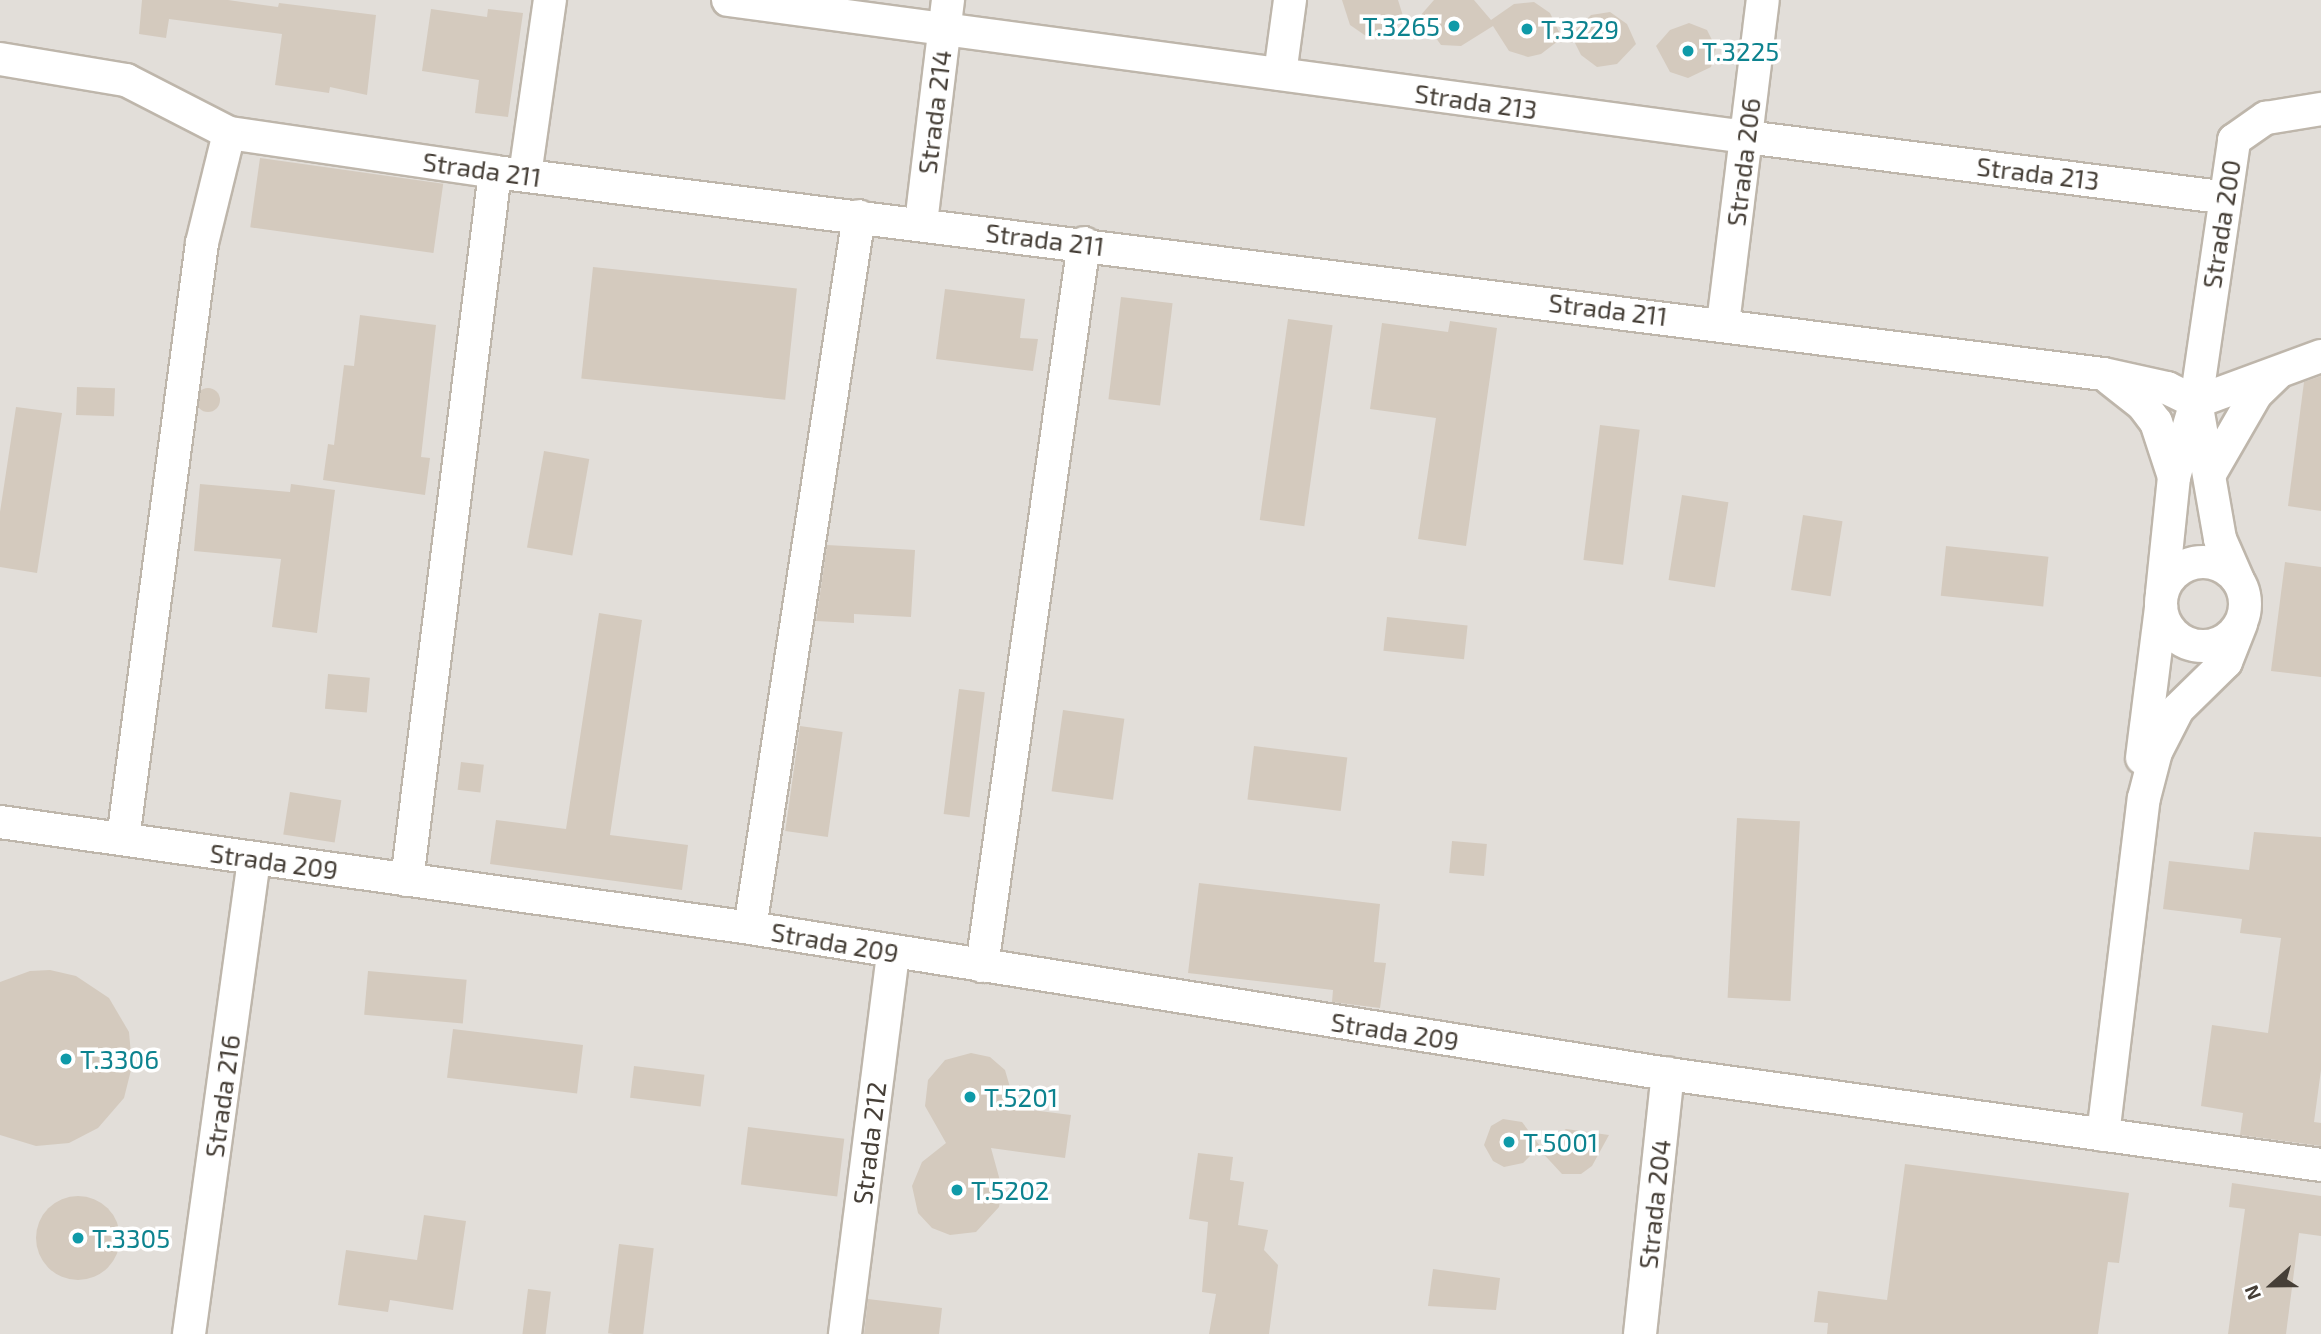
<!DOCTYPE html>
<style>
body{margin:0}
#map{position:relative;width:2321px;height:1334px;overflow:hidden;background:#f3efe8;font-family:"Exo 2",sans-serif}
div>[style]{position:absolute}
.industrial>*{inset:0;background:#e2ded9;transform-origin:0 0}
.building>*{inset:0;background:#d4cabe;transform-origin:0 0}
.round{border-radius:50%}
.roads{filter:drop-shadow(2px 0 #beb6ab) drop-shadow(-2px 0 #beb6ab) drop-shadow(0 2px #beb6ab) drop-shadow(0 -2px #beb6ab)}
.minor>*{height:32px;margin:-16px;padding:0 16px;transform-origin:16px;border-radius:16px;background:#fff}
.minor>.ring{margin:-16px;padding:0;box-sizing:content-box;background:none;border:32px solid #fff;border-radius:50%}
.dots>*{width:19px;height:19px;translate:-50% -50%;box-sizing:border-box;border:4px solid #fff;border-radius:50%}
span{translate:-50% -50%;white-space:nowrap;text-align:center;line-height:1.15;-webkit-text-stroke:7px #fff;paint-order:stroke}
.culture-label{font-size:26px;color:#0d838f}
.right{translate:-100% -50%;text-align:right}
.left{translate:0 -50%;text-align:left}
.street-label{font-size:26px;color:#463f37}
.north{position:absolute;left:2237px;top:1250px;width:70px;height:70px;-webkit-text-stroke:5px #fff;paint-order:stroke;rotate:249deg;font-size:19px;font-weight:700;line-height:28px;text-align:center;color:#463f37}
.north::after{content:'';display:block;margin:auto;width:24px;height:32px;background:#463f37;clip-path:polygon(50% 0,100% 100%,50% 72%,0 100%)}
</style>
<div id="map">
<div class="industrial">
<i style="left:0;top:0;width:2321px;height:1334px"></i>
</div>
<div class="building">
<i style="clip-path:polygon(142px 0,228px 0,278px 7px,279px 3px,376px 15px,367px 95px,330px 87px,329px 93px,275px 85px,282px 34px,169px 19px,166px 38px,139px 34px)"></i>
<i style="clip-path:polygon(1342px 0,1398px 0,1403px 16px,1385px 34px,1366px 36px,1350px 25px)"></i>
<i style="clip-path:polygon(1434px 0,1474px 0,1491px 20px,1514px 4px,1534px 2px,1550px 13px,1562px 38px,1541px 54px,1528px 57px,1509px 51px,1493px 26px,1461px 46px,1441px 45px,1420px 16px)"></i>
<i style="clip-path:polygon(431px 9px,487px 17px,488px 9px,523px 13px,508px 117px,475px 113px,479px 80px,422px 71px)"></i>
<i style="clip-path:polygon(1610px 12px,1627px 24px,1636px 44px,1617px 64px,1597px 67px,1581px 55px,1571px 35px,1591px 15px)"></i>
<i style="clip-path:polygon(1689px 23px,1707px 30px,1716px 48px,1711px 67px,1688px 78px,1670px 72px,1656px 46px,1670px 30px)"></i>
<i style="left:260px;top:158px;width:185px;height:70px;rotate:8deg"></i>
<i style="left:593px;top:267px;width:205px;height:112px;rotate:6deg"></i>
<i style="clip-path:polygon(945px 289px,1025px 299px,1020px 338px,1038px 339px,1033px 371px,936px 359px)"></i>
<i style="left:1121px;top:297px;width:52px;height:103px;rotate:7deg"></i>
<i style="clip-path:polygon(360px 315px,436px 325px,421px 457px,430px 458px,425px 495px,323px 480px,328px 444px,334px 445px,344px 365px,354px 366px)"></i>
<i style="left:1288px;top:319px;width:45px;height:203px;rotate:8deg"></i>
<i style="clip-path:polygon(1450px 321px,1497px 328px,1466px 546px,1418px 539px,1436px 418px,1370px 409px,1382px 323px,1448px 332px)"></i>
<i style="clip-path:polygon(2321px 376px,2321px 511px,2288px 506px,2304px 382px)"></i>
<i style="left:77px;top:387px;width:38px;height:28px;rotate:2deg"></i>
<i class="round" style="left:196px;top:388px;width:24px;height:24px"></i>
<i style="clip-path:polygon(16px 407px,62px 413px,37px 573px,0 567px,0 512px)"></i>
<i style="left:1600px;top:425px;width:40px;height:136px;rotate:7deg"></i>
<i style="left:544px;top:451px;width:46px;height:98px;rotate:10deg"></i>
<i style="clip-path:polygon(200px 484px,290px 492px,291px 484px,335px 490px,317px 633px,272px 627px,281px 559px,194px 551px)"></i>
<i style="left:1682px;top:495px;width:47px;height:86px;rotate:9deg"></i>
<i style="left:1803px;top:515px;width:40px;height:76px;rotate:9deg"></i>
<i style="clip-path:polygon(827px 545px,915px 550px,911px 617px,854px 614px,854px 623px,816px 621px)"></i>
<i style="left:1946px;top:546px;width:103px;height:50px;rotate:6deg"></i>
<i style="clip-path:polygon(2285px 562px,2321px 567px,2321px 677px,2271px 671px)"></i>
<i style="clip-path:polygon(599px 613px,642px 620px,610px 835px,688px 845px,682px 890px,490px 864px,496px 820px,566px 829px)"></i>
<i style="left:1387px;top:617px;width:81px;height:34px;rotate:6deg"></i>
<i style="left:328px;top:674px;width:42px;height:35px;rotate:5deg"></i>
<i style="left:959px;top:689px;width:26px;height:126px;rotate:7deg"></i>
<i style="left:1063px;top:710px;width:62px;height:82px;rotate:8deg"></i>
<i style="left:800px;top:726px;width:43px;height:106px;rotate:8deg"></i>
<i style="left:1254px;top:746px;width:94px;height:54px;rotate:7deg"></i>
<i style="left:461px;top:762px;width:23px;height:28px;rotate:7deg"></i>
<i style="left:290px;top:792px;width:52px;height:43px;rotate:9deg"></i>
<i style="left:1737px;top:818px;width:63px;height:180px;rotate:3deg"></i>
<i style="clip-path:polygon(2254px 832px,2321px 837px,2321px 1070px,2314px 1122px,2321px 1123px,2321px 1146px,2240px 1135px,2243px 1113px,2201px 1106px,2212px 1025px,2268px 1033px,2281px 938px,2240px 933px,2242px 919px,2163px 909px,2169px 861px,2249px 870px)"></i>
<i style="left:1452px;top:841px;width:35px;height:32px;rotate:5deg"></i>
<i style="clip-path:polygon(1199px 883px,1380px 904px,1374px 962px,1386px 963px,1380px 1008px,1332px 1002px,1333px 990px,1188px 973px)"></i>
<i style="clip-path:polygon(50px 970px,76px 976px,109px 998px,129px 1032px,132px 1066px,124px 1098px,98px 1128px,69px 1143px,36px 1146px,0 1135px,0 982px,30px 971px)"></i>
<i style="left:368px;top:971px;width:99px;height:44px;rotate:5deg"></i>
<i style="left:453px;top:1029px;width:131px;height:49px;rotate:7deg"></i>
<i style="clip-path:polygon(971px 1053px,990px 1057px,1005px 1070px,1016px 1108px,1071px 1115px,1065px 1158px,991px 1148px,1002px 1188px,999px 1207px,976px 1232px,950px 1235px,932px 1228px,918px 1213px,912px 1186px,922px 1162px,946px 1143px,925px 1106px,928px 1080px,945px 1060px)"></i>
<i style="left:634px;top:1066px;width:71px;height:32px;rotate:7deg"></i>
<i style="clip-path:polygon(1503px 1119px,1522px 1122px,1540px 1146px,1566px 1129px,1609px 1135px,1592px 1166px,1581px 1174px,1562px 1174px,1538px 1148px,1523px 1163px,1504px 1167px,1493px 1161px,1484px 1145px,1491px 1126px)"></i>
<i style="left:748px;top:1127px;width:97px;height:58px;rotate:7deg"></i>
<i style="clip-path:polygon(1198px 1153px,1233px 1157px,1230px 1180px,1244px 1182px,1238px 1225px,1268px 1230px,1264px 1250px,1278px 1265px,1269px 1334px,1209px 1334px,1216px 1294px,1202px 1292px,1208px 1222px,1189px 1219px)"></i>
<i style="clip-path:polygon(1905px 1164px,2129px 1193px,2119px 1263px,2108px 1262px,2098px 1334px,1827px 1334px,1828px 1323px,1814px 1322px,1818px 1291px,1887px 1300px)"></i>
<i style="clip-path:polygon(2232px 1183px,2321px 1196px,2321px 1236px,2299px 1233px,2286px 1334px,2228px 1334px,2245px 1209px,2229px 1207px)"></i>
<i class="round" style="left:36px;top:1196px;width:84px;height:84px"></i>
<i style="clip-path:polygon(424px 1215px,466px 1221px,453px 1310px,390px 1300px,388px 1312px,338px 1305px,346px 1250px,417px 1260px)"></i>
<i style="left:619px;top:1244px;width:35px;height:90px;rotate:7deg"></i>
<i style="clip-path:polygon(1433px 1269px,1500px 1278px,1496px 1310px,1428px 1306px)"></i>
<i style="left:528px;top:1289px;width:23px;height:46px;rotate:7deg"></i>
<i style="clip-path:polygon(868px 1299px,942px 1308px,939px 1334px,864px 1334px)"></i>
</div>
<div class="roads">
<div class="minor">
<i style="left:728px;top:0;width:1027px;rotate:7.66deg"></i>
<i style="left:1746px;top:137px;width:482px;rotate:7.2deg"></i>
<i style="left:0;top:59px;width:128px;rotate:9.5deg"></i>
<i style="left:126px;top:80px;width:116px;rotate:27.2deg"></i>
<i style="left:229px;top:133px;width:269px;rotate:8.3deg"></i>
<i style="left:495px;top:172px;width:1621px;rotate:7.16deg"></i>
<i style="left:2103px;top:374px;width:66px;rotate:12.3deg"></i>
<i style="left:2167px;top:388px;width:32px;rotate:26deg"></i>
<i style="left:1280px;top:74px;width:75px;rotate:-82.3deg"></i>
<i style="left:525px;top:175px;width:177px;rotate:-81.9deg"></i>
<i style="left:921px;top:223px;width:225px;rotate:-83.1deg"></i>
<i style="left:1723px;top:324px;width:326px;rotate:-83deg"></i>
<i style="left:2110px;top:379px;width:42px;rotate:38.2deg"></i>
<i style="left:2143px;top:405px;width:21px;rotate:53deg"></i>
<i style="left:2156px;top:422px;width:58px;rotate:71.9deg"></i>
<i style="left:2196px;top:402px;width:133px;rotate:-20.2deg"></i>
<i style="left:2197px;top:407px;width:134px;rotate:80.1deg"></i>
<i style="left:2220px;top:539px;width:45px;rotate:66.3deg"></i>
<i style="left:2211px;top:472px;width:90px;rotate:-60deg"></i>
<i style="left:2256px;top:394px;width:28px;rotate:-44deg"></i>
<i class="ring" style="left:2161px;top:562px;width:52px;height:52px"></i>
<i style="left:2162px;top:593px;width:117px;rotate:-84.1deg"></i>
<i style="left:2174px;top:477px;width:78px;rotate:-73.7deg"></i>
<i style="left:2196px;top:402px;width:265px;rotate:-81.7deg"></i>
<i style="left:2234px;top:140px;width:39px;rotate:-35deg"></i>
<i style="left:2266px;top:118px;width:56px;rotate:-9.3deg"></i>
<i style="left:2142px;top:758px;width:152px;rotate:-82.8deg"></i>
<i style="left:0;top:822px;width:757px;rotate:8.04deg"></i>
<i style="left:750px;top:928px;width:930px;rotate:9.04deg"></i>
<i style="left:1668px;top:1074px;width:659px;rotate:7.93deg"></i>
<i style="left:123px;top:839px;width:601px;rotate:-82.45deg"></i>
<i style="left:202px;top:243px;width:113px;rotate:-76.2deg"></i>
<i style="left:407px;top:880px;width:713px;rotate:-82.91deg"></i>
<i style="left:750px;top:928px;width:720px;rotate:-81.3deg"></i>
<i style="left:982px;top:966px;width:730px;rotate:-81.97deg"></i>
<i style="left:2103px;top:1135px;width:339px;rotate:-83.1deg"></i>
<i style="left:2144px;top:798px;width:48px;rotate:-75.4deg"></i>
<i style="left:2156px;top:752px;width:48px;rotate:-62.9deg"></i>
<i style="left:2178px;top:709px;width:67px;rotate:-44.4deg"></i>
<i style="left:2226px;top:662px;width:41px;rotate:-68.5deg"></i>
<i style="left:189px;top:1334px;width:480px;rotate:-82.2deg"></i>
<i style="left:845px;top:1334px;width:385px;rotate:-82.8deg"></i>
<i style="left:1640px;top:1334px;width:262px;rotate:-83.9deg"></i>
</div>
</div>
<div class="dots">
<i style="left:1454px;top:26px;background:#0f9aa8"></i>
<i style="left:1527px;top:29px;background:#0f9aa8"></i>
<i style="left:1688px;top:51px;background:#0f9aa8"></i>
<i style="left:66px;top:1059px;background:#0f9aa8"></i>
<i style="left:970px;top:1097px;background:#0f9aa8"></i>
<i style="left:1509px;top:1142px;background:#0f9aa8"></i>
<i style="left:957px;top:1190px;background:#0f9aa8"></i>
<i style="left:78px;top:1238px;background:#0f9aa8"></i>
</div>
<div class="culture-label">
<span class="right" style="left:1440px;top:26px">T.3265</span>
<span class="left" style="left:1541px;top:29px">T.3229</span>
<span class="left" style="left:1702px;top:51px">T.3225</span>
<span class="left" style="left:80px;top:1059px">T.3306</span>
<span class="left" style="left:984px;top:1097px">T.5201</span>
<span class="left" style="left:1523px;top:1142px">T.5001</span>
<span class="left" style="left:971px;top:1190px">T.5202</span>
<span class="left" style="left:92px;top:1238px">T.3305</span>
</div>
<div class="street-label">
<span style="left:1476px;top:101px;rotate:8deg">Strada 213</span>
<span style="left:934px;top:112px;rotate:-83deg">Strada 214</span>
<span style="left:1743px;top:162px;rotate:-83deg">Strada 206</span>
<span style="left:482px;top:169px;rotate:8deg">Strada 211</span>
<span style="left:2038px;top:173px;rotate:7deg">Strada 213</span>
<span style="left:2221px;top:224px;rotate:-81deg">Strada 200</span>
<span style="left:1045px;top:239px;rotate:7deg">Strada 211</span>
<span style="left:1608px;top:309px;rotate:7deg">Strada 211</span>
<span style="left:274px;top:861px;rotate:8deg">Strada 209</span>
<span style="left:835px;top:942px;rotate:10deg">Strada 209</span>
<span style="left:1395px;top:1031px;rotate:9deg">Strada 209</span>
<span style="left:222px;top:1096px;rotate:-82deg">Strada 216</span>
<span style="left:869px;top:1143px;rotate:-83deg">Strada 212</span>
<span style="left:1654px;top:1204px;rotate:-84deg">Strada 204</span>
</div>
<div class="north">N</div>
</div>
